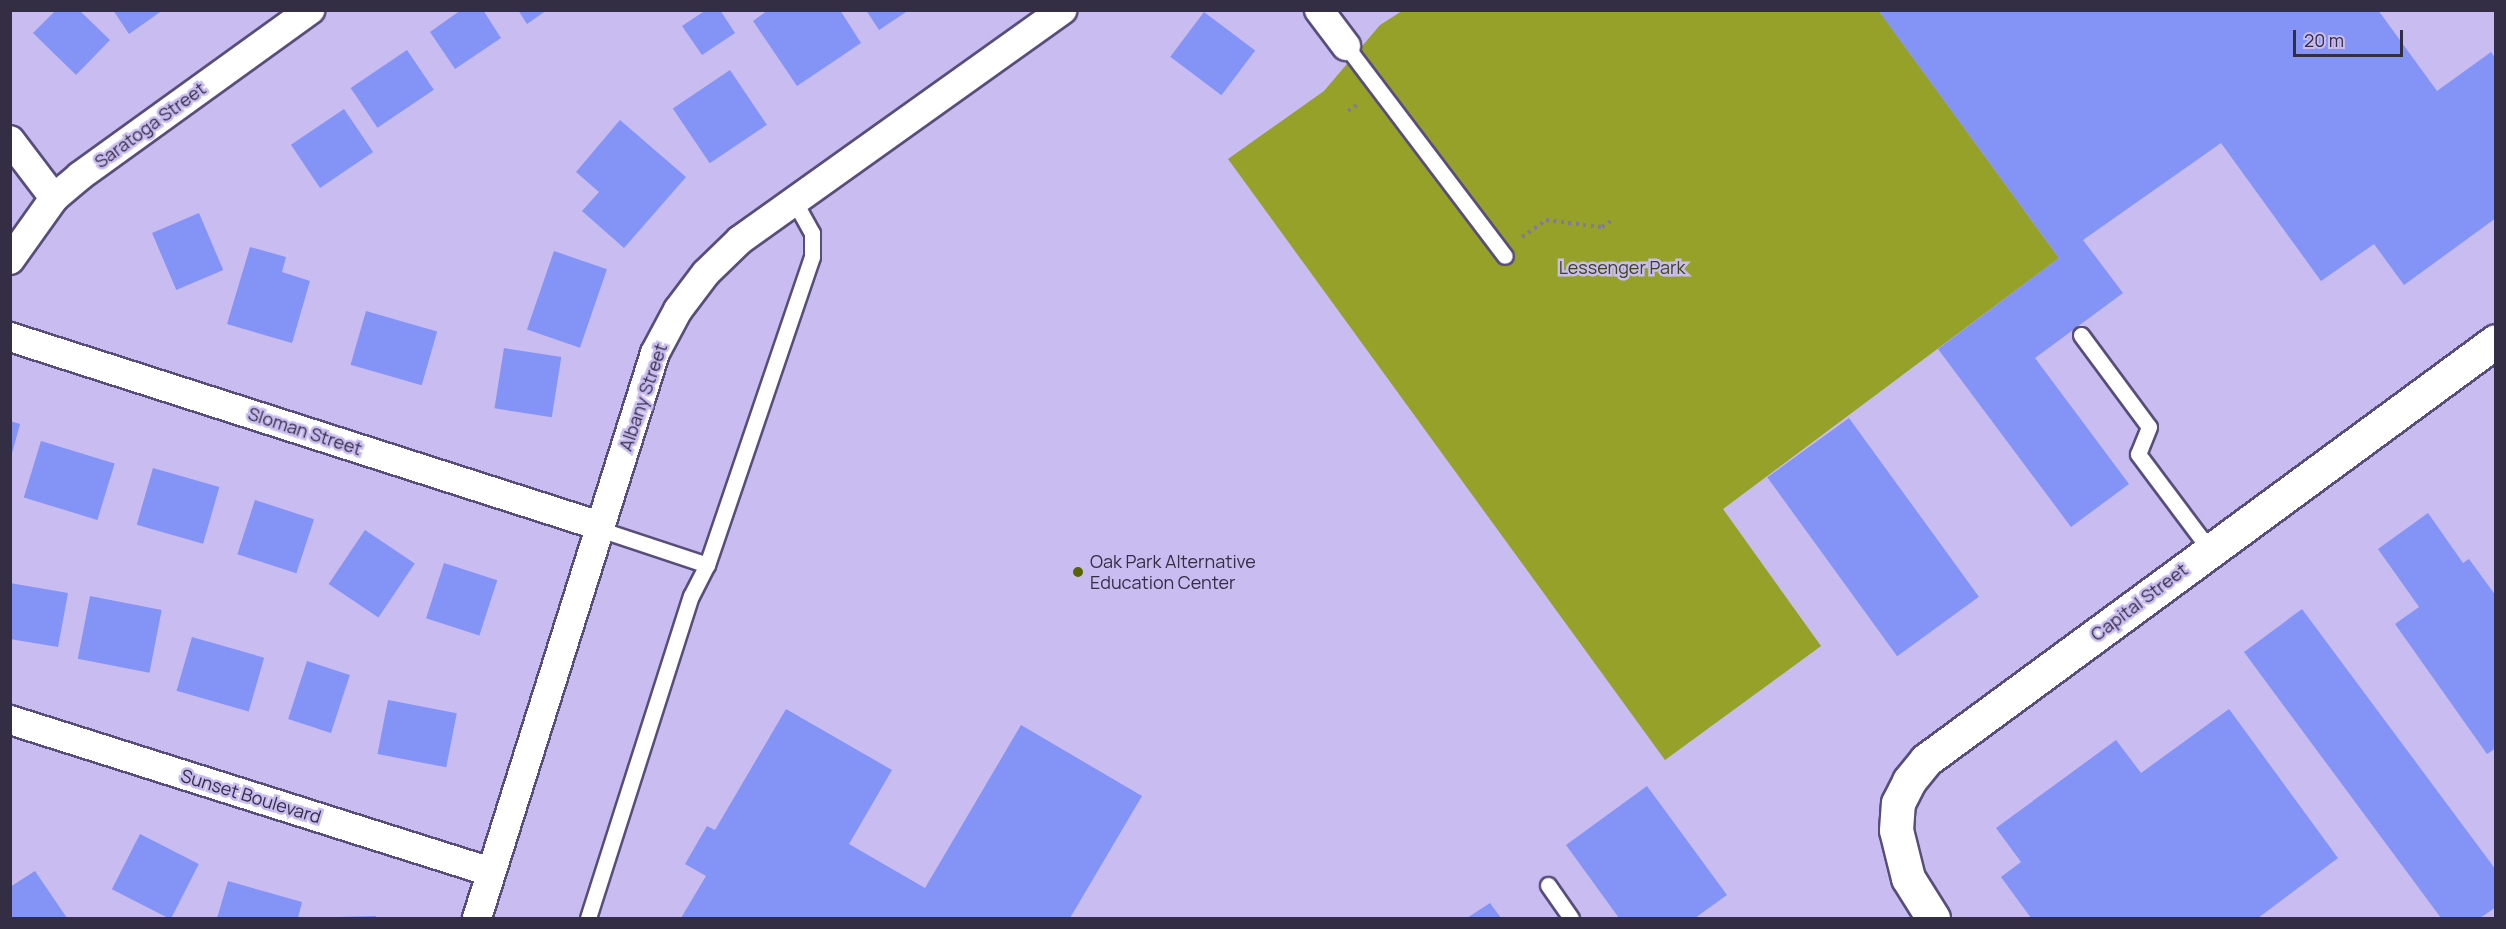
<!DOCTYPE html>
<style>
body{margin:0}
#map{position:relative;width:2506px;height:929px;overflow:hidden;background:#c9bcf1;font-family:Manrope,sans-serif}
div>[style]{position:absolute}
.green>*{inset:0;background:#95a129}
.building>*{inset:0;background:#8493f6;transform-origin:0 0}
.path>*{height:4px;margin-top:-2px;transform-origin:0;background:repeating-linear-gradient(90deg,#82799f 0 3px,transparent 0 7.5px)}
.roads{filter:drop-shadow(2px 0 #594d7b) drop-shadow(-2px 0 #594d7b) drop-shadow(0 2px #594d7b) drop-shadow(0 -2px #594d7b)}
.lane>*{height:15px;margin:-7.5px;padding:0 7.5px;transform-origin:7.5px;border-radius:7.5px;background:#fff}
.street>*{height:28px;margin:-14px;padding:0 14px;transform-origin:14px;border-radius:14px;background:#fff}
.secondary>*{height:33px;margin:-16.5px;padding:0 16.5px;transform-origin:16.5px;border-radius:16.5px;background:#fff}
.dots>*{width:16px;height:16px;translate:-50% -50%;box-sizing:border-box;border:3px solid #c9bcf1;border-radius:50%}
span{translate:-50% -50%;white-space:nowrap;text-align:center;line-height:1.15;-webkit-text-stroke:5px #c9bcf1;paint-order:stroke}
.street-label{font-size:18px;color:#332e43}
.park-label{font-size:18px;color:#404615}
.poi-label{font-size:18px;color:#332e43}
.left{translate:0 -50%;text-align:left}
.frame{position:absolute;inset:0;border:12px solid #332e43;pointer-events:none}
.scale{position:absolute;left:2293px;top:30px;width:110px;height:27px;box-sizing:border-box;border:3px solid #332e43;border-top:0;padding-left:8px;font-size:18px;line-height:21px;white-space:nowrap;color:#332e43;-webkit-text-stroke:4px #c9bcf1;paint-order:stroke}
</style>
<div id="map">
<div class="green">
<i style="clip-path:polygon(1402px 11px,1879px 11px,2059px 258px,1723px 509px,1821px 646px,1665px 760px,1228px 159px,1324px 91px,1380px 25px)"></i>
</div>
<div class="building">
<i style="clip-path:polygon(56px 10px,79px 10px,110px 40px,76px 75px,33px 33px)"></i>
<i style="clip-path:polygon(113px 10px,163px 10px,129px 34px)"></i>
<i style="clip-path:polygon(461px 10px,483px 10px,501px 38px,455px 69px,430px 32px)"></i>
<i style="clip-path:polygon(518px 10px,547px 10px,527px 24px)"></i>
<i style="clip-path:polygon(706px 10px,720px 10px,735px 33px,702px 55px,682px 26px)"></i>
<i style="clip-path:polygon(768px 10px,840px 10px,861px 43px,797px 86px,753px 21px)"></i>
<i style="clip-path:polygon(866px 10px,909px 10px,879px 30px)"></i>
<i style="clip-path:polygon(1878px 10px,2378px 10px,2437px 91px,2491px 52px,2496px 59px,2496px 218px,2404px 285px,2374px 244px,2321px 281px,2221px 143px,2083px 240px,2123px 293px,2035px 358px,2129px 484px,2071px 527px,1938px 349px,2059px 258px)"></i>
<i style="left:1204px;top:12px;width:64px;height:56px;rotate:37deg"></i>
<i style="left:407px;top:50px;width:48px;height:68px;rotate:56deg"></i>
<i style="left:730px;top:70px;width:66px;height:69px;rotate:56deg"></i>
<i style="left:344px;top:109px;width:52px;height:64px;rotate:56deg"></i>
<i style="clip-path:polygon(620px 120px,686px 177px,624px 248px,582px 211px,599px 192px,576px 172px)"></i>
<i style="left:199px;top:213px;width:62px;height:51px;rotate:67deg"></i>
<i style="clip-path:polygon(250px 247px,286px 257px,282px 272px,310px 281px,292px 343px,227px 324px)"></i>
<i style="left:554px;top:251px;width:56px;height:83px;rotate:19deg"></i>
<i style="left:366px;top:311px;width:74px;height:56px;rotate:16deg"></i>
<i style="left:504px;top:348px;width:58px;height:61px;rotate:9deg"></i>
<i style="left:1849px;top:418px;width:221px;height:101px;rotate:54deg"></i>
<i style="clip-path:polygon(10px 421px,20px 424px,11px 457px,10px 457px)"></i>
<i style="left:41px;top:441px;width:77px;height:59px;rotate:17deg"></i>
<i style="left:153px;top:468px;width:69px;height:59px;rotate:16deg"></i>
<i style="left:255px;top:500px;width:62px;height:57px;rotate:18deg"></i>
<i style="clip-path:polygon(2428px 513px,2463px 563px,2469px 559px,2496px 596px,2496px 748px,2487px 754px,2395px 624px,2419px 607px,2378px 549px)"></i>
<i style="left:365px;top:530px;width:60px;height:65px;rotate:34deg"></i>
<i style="left:444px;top:563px;width:56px;height:58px;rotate:18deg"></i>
<i style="clip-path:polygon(10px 583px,68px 593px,58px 647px,10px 639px)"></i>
<i style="left:90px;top:596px;width:73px;height:64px;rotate:11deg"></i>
<i style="clip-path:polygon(2302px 609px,2496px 870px,2496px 907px,2480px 918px,2441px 918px,2244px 652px)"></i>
<i style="left:192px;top:637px;width:75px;height:56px;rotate:16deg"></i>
<i style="left:307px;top:661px;width:45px;height:61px;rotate:18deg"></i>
<i style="left:388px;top:700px;width:70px;height:55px;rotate:11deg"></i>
<i style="clip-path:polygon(786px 709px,892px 770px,849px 844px,925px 888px,1021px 725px,1142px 796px,1070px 918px,681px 918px,706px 876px,685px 864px,707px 826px,715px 830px)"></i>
<i style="clip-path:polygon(2229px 709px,2338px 858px,2258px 918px,2031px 918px,2001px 877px,2021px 862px,1996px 828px,2116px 740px,2141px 773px)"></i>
<i style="clip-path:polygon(1647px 786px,1727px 895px,1695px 918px,1619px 918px,1566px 845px)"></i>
<i style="left:140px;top:834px;width:66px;height:62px;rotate:27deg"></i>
<i style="clip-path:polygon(35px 871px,67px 918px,10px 918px,10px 887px)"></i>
<i style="clip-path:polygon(228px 881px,302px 902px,298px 918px,217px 918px)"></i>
<i style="clip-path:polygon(1490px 903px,1501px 918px,1467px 918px)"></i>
<i style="clip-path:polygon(376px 916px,376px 918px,337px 918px,337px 917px)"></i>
</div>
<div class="path">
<i style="left:1348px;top:111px;width:11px;rotate:-34deg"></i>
<i style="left:1522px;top:237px;width:29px;rotate:-35deg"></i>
<i style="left:1546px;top:220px;width:56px;rotate:7.1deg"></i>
<i style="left:1602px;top:227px;width:11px;rotate:-34deg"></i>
</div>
<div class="roads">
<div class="lane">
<i style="left:1346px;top:46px;width:263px;rotate:52.9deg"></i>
<i style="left:2081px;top:335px;width:114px;rotate:53.5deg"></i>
<i style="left:2149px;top:427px;width:29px;rotate:112deg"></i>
<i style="left:2138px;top:454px;width:119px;rotate:53.2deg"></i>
<i style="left:599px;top:529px;width:114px;rotate:18.4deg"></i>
<i style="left:1548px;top:885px;width:40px;rotate:55.1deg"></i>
<i style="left:588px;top:918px;width:338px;rotate:-72.3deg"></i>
<i style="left:691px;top:596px;width:35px;rotate:-63deg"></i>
<i style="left:707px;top:565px;width:325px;rotate:-71.2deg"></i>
<i style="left:812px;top:257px;width:24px;rotate:-90deg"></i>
<i style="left:812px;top:233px;width:37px;rotate:-119deg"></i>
</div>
<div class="street">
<i style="left:1319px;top:10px;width:45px;rotate:53.1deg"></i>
<i style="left:10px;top:140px;width:73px;rotate:52.8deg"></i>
<i style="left:10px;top:260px;width:76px;rotate:-54.6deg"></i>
<i style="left:54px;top:198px;width:34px;rotate:-40deg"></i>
<i style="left:80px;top:176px;width:284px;rotate:-35.8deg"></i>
<i style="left:10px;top:337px;width:620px;rotate:17.76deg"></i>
<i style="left:10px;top:720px;width:504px;rotate:17.54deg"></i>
<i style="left:477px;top:918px;width:592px;rotate:-72.51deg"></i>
<i style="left:655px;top:353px;width:49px;rotate:-61.9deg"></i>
<i style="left:678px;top:310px;width:46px;rotate:-52.9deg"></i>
<i style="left:706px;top:273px;width:47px;rotate:-44.1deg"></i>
<i style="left:740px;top:240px;width:396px;rotate:-35.5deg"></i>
</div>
<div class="secondary">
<i style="left:1933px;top:918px;width:47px;rotate:-122deg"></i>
<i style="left:1908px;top:878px;width:49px;rotate:-104deg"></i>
<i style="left:1896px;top:830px;width:27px;rotate:-86deg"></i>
<i style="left:1898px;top:803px;width:25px;rotate:-63deg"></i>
<i style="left:1909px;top:781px;width:27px;rotate:-51deg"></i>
<i style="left:1926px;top:760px;width:707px;rotate:-36.32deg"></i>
</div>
</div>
<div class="dots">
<i style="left:1078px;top:572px;background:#5a6301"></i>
</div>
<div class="street-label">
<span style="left:150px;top:125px;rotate:-36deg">Saratoga Street</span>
<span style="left:643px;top:397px;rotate:-71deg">Albany Street</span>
<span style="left:305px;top:431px;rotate:18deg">Sloman Street</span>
<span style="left:2139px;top:602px;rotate:-37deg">Capital Street</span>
<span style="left:251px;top:796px;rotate:17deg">Sunset Boulevard</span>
</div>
<div class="park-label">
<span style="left:1622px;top:267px">Lessenger Park</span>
</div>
<div class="poi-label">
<span class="left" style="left:1090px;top:572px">Oak Park Alternative<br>Education Center</span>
</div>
<div class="frame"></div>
<div class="scale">20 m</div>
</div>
